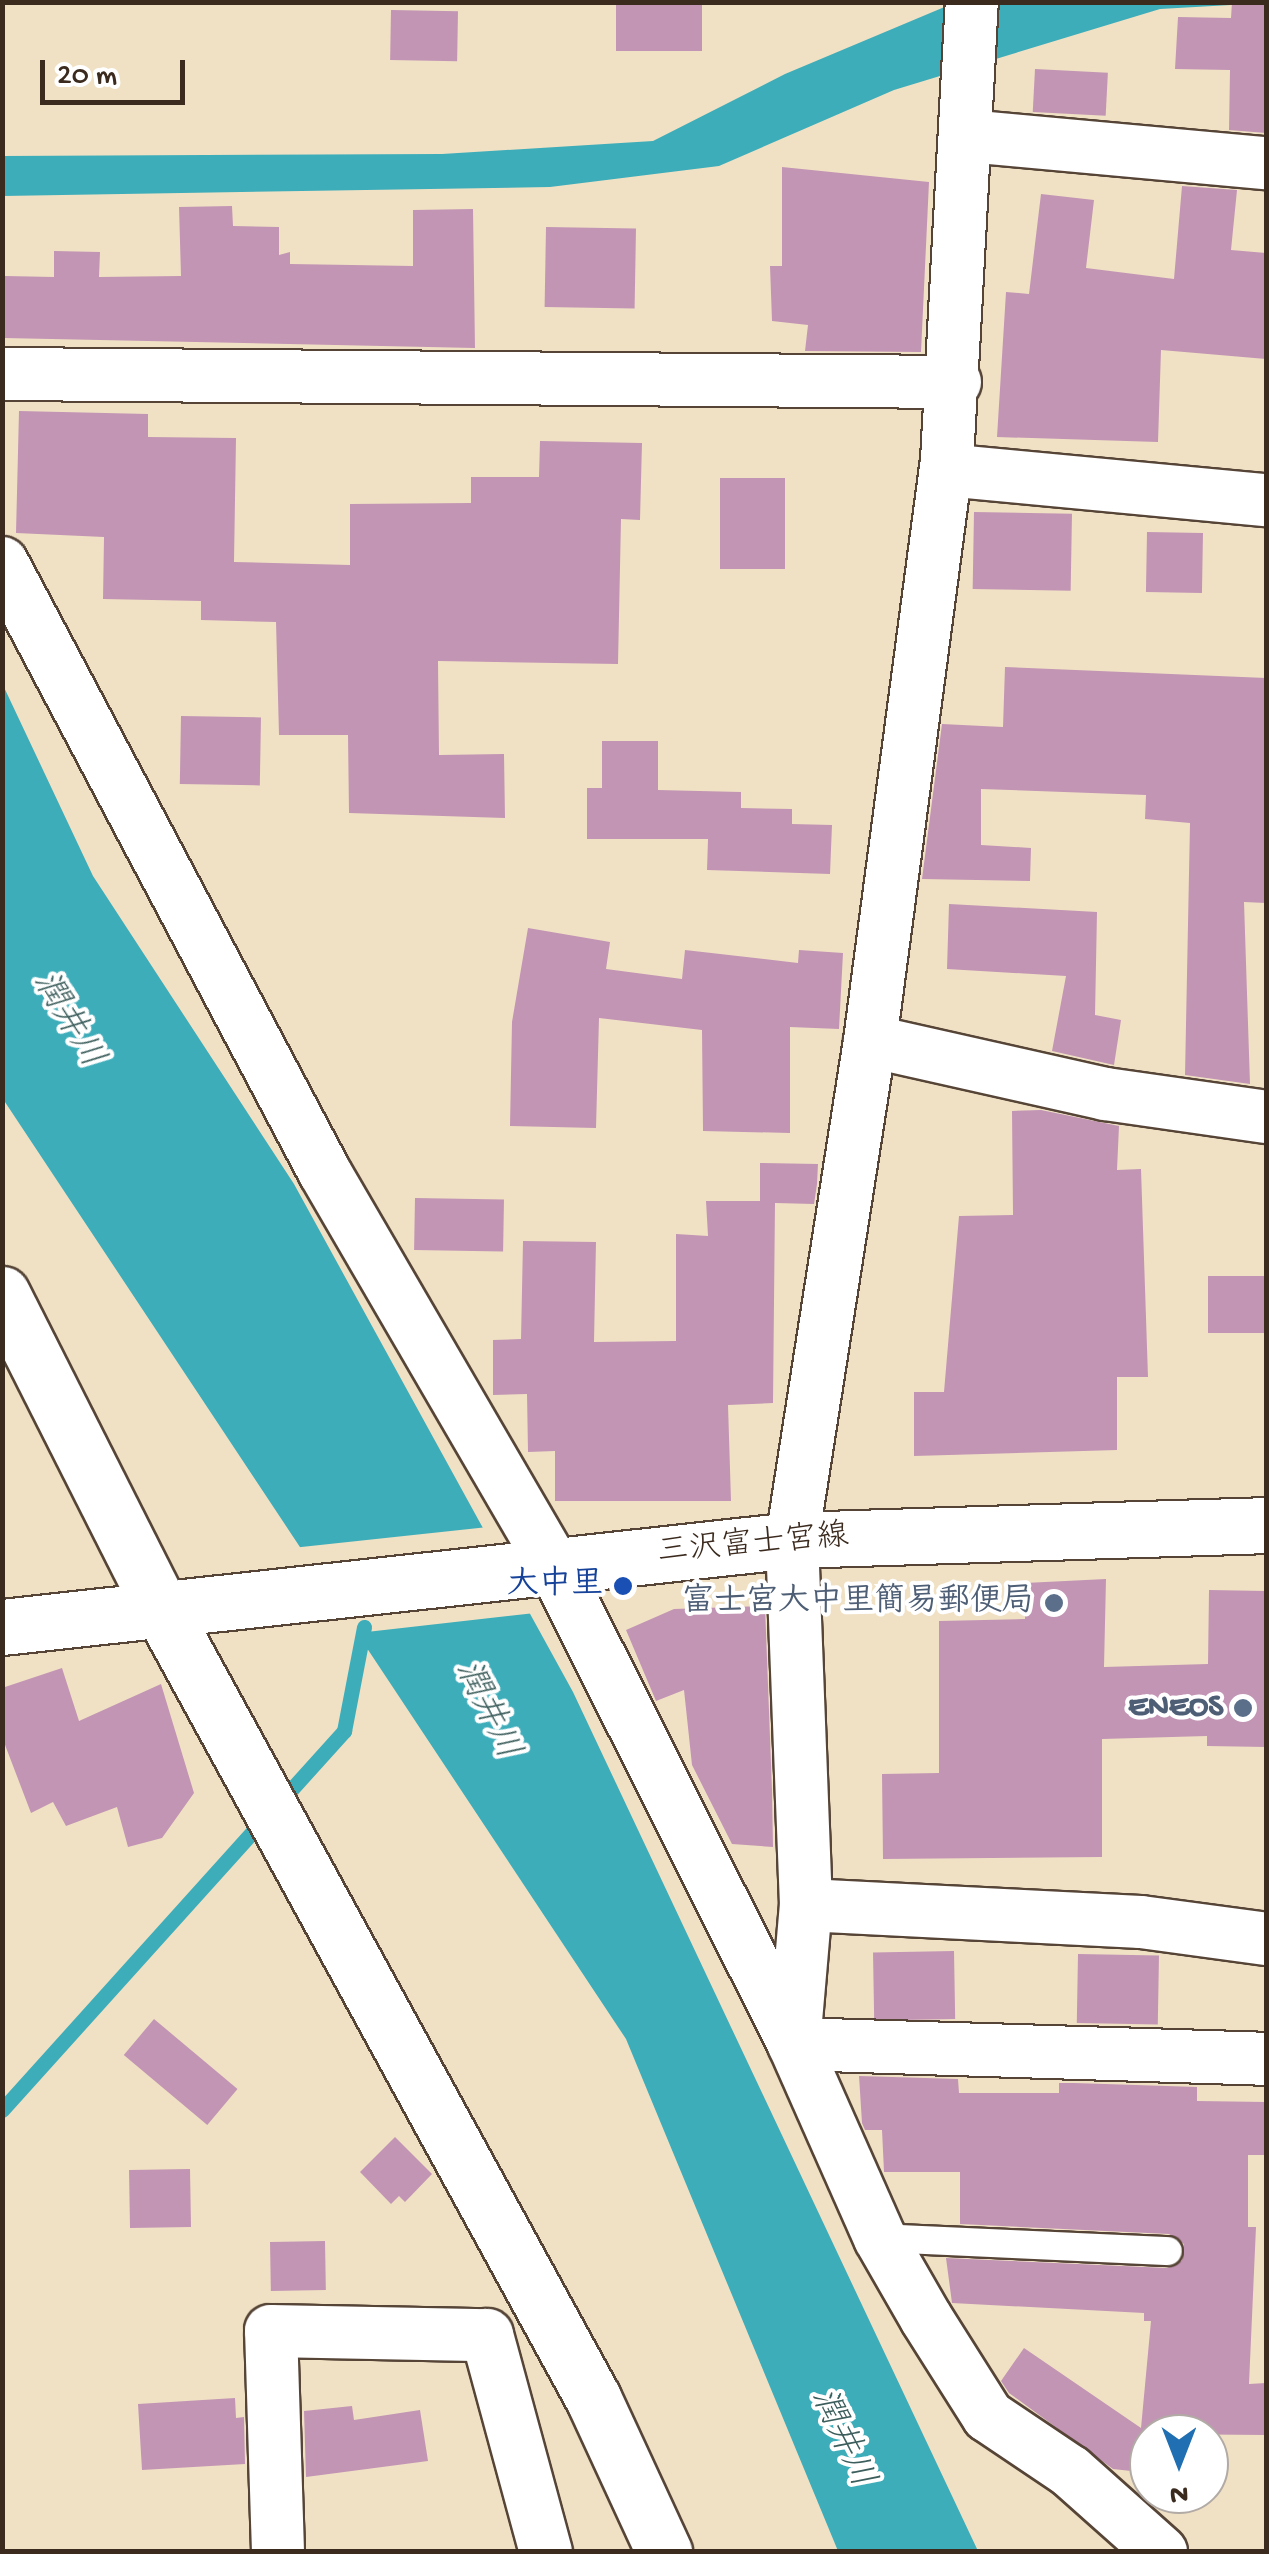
<!DOCTYPE html>
<meta charset="utf-8">
<style>
body{margin:0}
#map{position:relative;width:1269px;height:2554px;overflow:hidden;background:#f0e1c4;font-family:"Gochi Hand","Klee One",sans-serif}
div>[style]{position:absolute}
.water>*{inset:0;background:#3eadba}
.pier>*{inset:0;background:#f0e1c4}
.stream>*{height:15px;margin:-7.5px;padding:0 7.5px;transform-origin:7.5px;border-radius:7.5px;background:#3eadba}
.building>*{inset:0;background:#c295b4;transform-origin:0 0}
.roads{filter:drop-shadow(2px 0 #564537) drop-shadow(-2px 0 #564537) drop-shadow(0 2px #564537) drop-shadow(0 -2px #564537)}
.lane>*{height:28px;margin:-14px;padding:0 14px;transform-origin:14px;border-radius:14px;background:#fff}
.street>*{height:52px;margin:-26px;padding:0 26px;transform-origin:26px;border-radius:26px;background:#fff}
.secondary>*{height:55px;margin:-27.5px;padding:0 27.5px;transform-origin:27.5px;border-radius:27.5px;background:#fff}
.dots>*{width:28px;height:28px;translate:-50% -50%;box-sizing:border-box;border:5px solid #fff;border-radius:50%}
span{translate:-50% -50%;white-space:nowrap;text-align:center;line-height:1.15;-webkit-text-stroke:8px #fff;paint-order:stroke}
.street-label{font-size:32px;color:#3b2a1e}
.transit-label{font-size:32px;color:#164399;font-weight:700}
.right{translate:-100% -50%;text-align:right}
.service-label{font-size:32px;color:#4e5e75;font-weight:700}
.water-label{font-size:35px;color:#3c5e5c;font-style:italic}
.frame{position:absolute;inset:0;border:5px solid #3b2a1e;pointer-events:none}
.north{position:absolute;left:1129px;top:2414px;width:100px;height:100px;box-sizing:border-box;background:#fff;border:2px solid #b1aaa5;border-radius:50%;rotate:180deg;font-size:28px;font-weight:700;line-height:40px;text-align:center;color:#3b2a1e}
.north::after{content:'';display:block;margin:auto;width:35px;height:45px;background:#1f6fb2;clip-path:polygon(50% 0,100% 100%,50% 72%,0 100%)}
.scale{position:absolute;left:40px;top:60px;width:145px;height:45px;box-sizing:border-box;border:5px solid #3b2a1e;border-top:0;padding-left:12px;font-size:30px;line-height:35px;white-space:nowrap;color:#3b2a1e;-webkit-text-stroke:8px #fff;paint-order:stroke}
</style>
<div id="map">
<div class="water">
<i style="clip-path:polygon(954px 3px,1266px 3px,1160px 9px,894px 90px,719px 166px,550px 187px,3px 196px,2px 156px,442px 154px,653px 141px,785px 74px)"></i>
<i style="clip-path:polygon(2px 683px,93px 876px,294px 1184px,573px 1692px,978px 2551px,838px 2551px,626px 2039px,3px 1099px)"></i>
</div>
<div class="pier">
<i style="clip-path:polygon(488px 1527px,535px 1613px,349px 1634px,292px 1548px)"></i>
</div>
<div class="stream">
<i style="left:280px;top:1802px;width:96px;rotate:-48deg"></i>
<i style="left:344px;top:1731px;width:106px;rotate:-79.1deg"></i>
<i style="left:2px;top:2110px;width:392px;rotate:-48deg"></i>
</div>
<div class="building">
<i style="left:616px;top:2px;width:86px;height:49px"></i>
<i style="clip-path:polygon(1232px 2px,1266px 2px,1266px 133px,1229px 130px,1230px 70px,1175px 69px,1178px 17px,1231px 18px)"></i>
<i style="left:391px;top:10px;width:67px;height:50px;rotate:1deg"></i>
<i style="left:1035px;top:69px;width:73px;height:43px;rotate:3deg"></i>
<i style="clip-path:polygon(782px 167px,929px 182px,921px 352px,805px 351px,808px 325px,772px 321px,770px 266px,782px 266px)"></i>
<i style="clip-path:polygon(1182px 186px,1237px 190px,1231px 250px,1266px 253px,1266px 359px,1161px 350px,1158px 442px,997px 437px,1006px 292px,1029px 294px,1041px 194px,1094px 200px,1086px 268px,1174px 279px)"></i>
<i style="clip-path:polygon(232px 206px,233px 226px,279px 227px,279px 255px,290px 252px,290px 264px,413px 266px,413px 210px,473px 209px,475px 348px,3px 338px,5px 276px,54px 277px,54px 251px,100px 252px,99px 277px,181px 276px,179px 207px)"></i>
<i style="left:546px;top:227px;width:90px;height:80px;rotate:1deg"></i>
<i style="clip-path:polygon(19px 411px,148px 414px,148px 437px,236px 438px,234px 562px,350px 565px,350px 504px,471px 503px,471px 477px,539px 477px,540px 441px,642px 443px,640px 520px,621px 519px,618px 664px,438px 661px,439px 755px,504px 754px,505px 818px,349px 813px,348px 735px,279px 735px,276px 622px,201px 620px,201px 601px,103px 599px,104px 537px,16px 533px)"></i>
<i style="left:720px;top:478px;width:65px;height:91px"></i>
<i style="left:974px;top:512px;width:98px;height:77px;rotate:1deg"></i>
<i style="left:1147px;top:532px;width:56px;height:60px;rotate:1deg"></i>
<i style="clip-path:polygon(1005px 667px,1266px 678px,1266px 903px,1244px 902px,1250px 1084px,1185px 1075px,1190px 823px,1145px 819px,1146px 795px,981px 789px,981px 845px,1031px 848px,1030px 881px,922px 879px,942px 724px,1003px 727px)"></i>
<i style="left:181px;top:716px;width:80px;height:68px;rotate:1deg"></i>
<i style="clip-path:polygon(602px 741px,658px 741px,658px 790px,741px 792px,741px 808px,792px 809px,792px 824px,832px 825px,830px 874px,707px 870px,708px 839px,587px 839px,587px 788px,602px 788px)"></i>
<i style="clip-path:polygon(949px 904px,1097px 912px,1095px 1015px,1121px 1020px,1114px 1065px,1052px 1051px,1066px 976px,947px 969px)"></i>
<i style="clip-path:polygon(528px 928px,610px 942px,606px 969px,682px 979px,685px 950px,798px 963px,799px 950px,843px 953px,839px 1029px,790px 1027px,790px 1133px,703px 1131px,702px 1030px,599px 1018px,596px 1128px,510px 1126px,512px 1022px)"></i>
<i style="clip-path:polygon(1041px 1110px,1119px 1126px,1117px 1170px,1141px 1169px,1148px 1377px,1117px 1377px,1117px 1450px,914px 1456px,914px 1392px,944px 1392px,959px 1216px,1013px 1215px,1012px 1111px)"></i>
<i style="clip-path:polygon(760px 1163px,818px 1164px,817px 1184px,814px 1204px,775px 1203px,773px 1403px,728px 1405px,731px 1501px,555px 1501px,555px 1451px,528px 1452px,527px 1394px,493px 1395px,493px 1340px,521px 1339px,523px 1241px,596px 1242px,594px 1342px,676px 1341px,676px 1234px,708px 1236px,706px 1201px,760px 1201px)"></i>
<i style="left:415px;top:1198px;width:89px;height:52px;rotate:1deg"></i>
<i style="left:1266px;top:1276px;width:57px;height:58px;rotate:90deg"></i>
<i style="clip-path:polygon(1106px 1579px,1104px 1667px,1208px 1664px,1209px 1590px,1266px 1591px,1266px 1747px,1207px 1746px,1207px 1736px,1102px 1739px,1102px 1857px,883px 1859px,882px 1774px,939px 1773px,939px 1621px,1025px 1619px,1025px 1583px)"></i>
<i style="clip-path:polygon(765px 1606px,772px 1790px,773px 1847px,732px 1844px,692px 1765px,684px 1690px,656px 1701px,626px 1630px,674px 1609px)"></i>
<i style="clip-path:polygon(62px 1668px,79px 1721px,161px 1684px,194px 1793px,162px 1838px,128px 1847px,117px 1807px,66px 1826px,53px 1802px,31px 1813px,2px 1737px,2px 1688px)"></i>
<i style="left:954px;top:1951px;width:68px;height:81px;rotate:89deg"></i>
<i style="left:1078px;top:1954px;width:81px;height:69px;rotate:1deg"></i>
<i style="left:154px;top:2019px;width:109px;height:47px;rotate:40deg"></i>
<i style="clip-path:polygon(859px 2076px,958px 2079px,959px 2093px,1059px 2093px,1059px 2083px,1074px 2083px,1197px 2087px,1197px 2101px,1266px 2102px,1266px 2155px,1248px 2155px,1248px 2227px,1256px 2227px,1249px 2384px,1266px 2383px,1266px 2435px,1149px 2434px,1149px 2473px,1113px 2469px,1009px 2393px,1001px 2381px,1024px 2348px,1141px 2428px,1151px 2321px,1144px 2321px,1144px 2313px,952px 2303px,946px 2258px,1167px 2268px,1182px 2261px,1184px 2244px,1169px 2234px,960px 2224px,960px 2172px,884px 2172px,882px 2130px,865px 2130px,862px 2123px)"></i>
<i style="clip-path:polygon(395px 2137px,432px 2174px,405px 2202px,399px 2196px,391px 2204px,360px 2172px)"></i>
<i style="left:190px;top:2169px;width:58px;height:61px;rotate:89deg"></i>
<i style="left:325px;top:2241px;width:49px;height:55px;rotate:89deg"></i>
<i style="clip-path:polygon(235px 2398px,236px 2418px,244px 2417px,245px 2464px,142px 2470px,138px 2404px)"></i>
<i style="clip-path:polygon(352px 2406px,354px 2420px,420px 2410px,428px 2461px,306px 2477px,304px 2411px)"></i>
</div>
<div class="roads">
<div class="lane">
<i style="left:880px;top:2238px;width:288px;rotate:2.6deg"></i>
</div>
<div class="street">
<i style="left:967px;top:136px;width:300px;rotate:5.2deg"></i>
<i style="left:2px;top:374px;width:953px;rotate:0.48deg"></i>
<i style="left:946px;top:470px;width:321px;rotate:5.4deg"></i>
<i style="left:2px;top:563px;width:688px;rotate:62.09deg"></i>
<i style="left:324px;top:1171px;width:455px;rotate:59.8deg"></i>
<i style="left:553px;top:1564px;width:537px;rotate:63.34deg"></i>
<i style="left:794px;top:2044px;width:212px;rotate:66.1deg"></i>
<i style="left:880px;top:2238px;width:92px;rotate:60.1deg"></i>
<i style="left:926px;top:2318px;width:116px;rotate:57.7deg"></i>
<i style="left:988px;top:2416px;width:99px;rotate:33.9deg"></i>
<i style="left:1070px;top:2471px;width:122px;rotate:41.7deg"></i>
<i style="left:870px;top:1041px;width:241px;rotate:12.7deg"></i>
<i style="left:1105px;top:1094px;width:163px;rotate:8.1deg"></i>
<i style="left:806px;top:1905px;width:335px;rotate:2.9deg"></i>
<i style="left:1141px;top:1922px;width:126px;rotate:7.7deg"></i>
<i style="left:794px;top:2044px;width:140px;rotate:-85.1deg"></i>
<i style="left:806px;top:1905px;width:365px;rotate:-92.2deg"></i>
<i style="left:792px;top:1540px;width:505px;rotate:-81.12deg"></i>
<i style="left:870px;top:1041px;width:586px;rotate:-82.45deg"></i>
<i style="left:947px;top:460px;width:459px;rotate:-86.9deg"></i>
<i style="left:794px;top:2044px;width:472px;rotate:1.8deg"></i>
<i style="left:278px;top:2552px;width:221px;rotate:-91.8deg"></i>
<i style="left:271px;top:2331px;width:216px;rotate:1.1deg"></i>
<i style="left:487px;top:2335px;width:225px;rotate:74.8deg"></i>
</div>
<div class="secondary">
<i style="left:2px;top:1294px;width:353px;rotate:63.2deg"></i>
<i style="left:161px;top:1609px;width:900px;rotate:61.3deg"></i>
<i style="left:593px;top:2398px;width:170px;rotate:65.2deg"></i>
<i style="left:2px;top:1627px;width:795px;rotate:-6.28deg"></i>
<i style="left:792px;top:1540px;width:474px;rotate:-1.8deg"></i>
</div>
</div>
<div class="dots">
<i style="left:623px;top:1586px;background:#1a4fb4"></i>
<i style="left:1054px;top:1603px;background:#5c6f8a"></i>
<i style="left:1243px;top:1708px;background:#5c6f8a"></i>
</div>
<div class="street-label">
<span style="left:753px;top:1546px;rotate:-5deg">三沢富士宮線</span>
</div>
<div class="transit-label">
<span class="right" style="left:603px;top:1586px">大中里</span>
</div>
<div class="service-label">
<span class="right" style="left:1034px;top:1603px">富士宮大中里簡易郵便局</span>
<span class="right" style="left:1223px;top:1708px">ENEOS</span>
</div>
<div class="water-label">
<span style="left:66px;top:1021px;rotate:59deg">潤井川</span>
<span style="left:485px;top:1711px;rotate:64deg">潤井川</span>
<span style="left:840px;top:2439px;rotate:65deg">潤井川</span>
</div>
<div class="frame"></div>
<div class="north">N</div>
<div class="scale">20 m</div>
</div>
